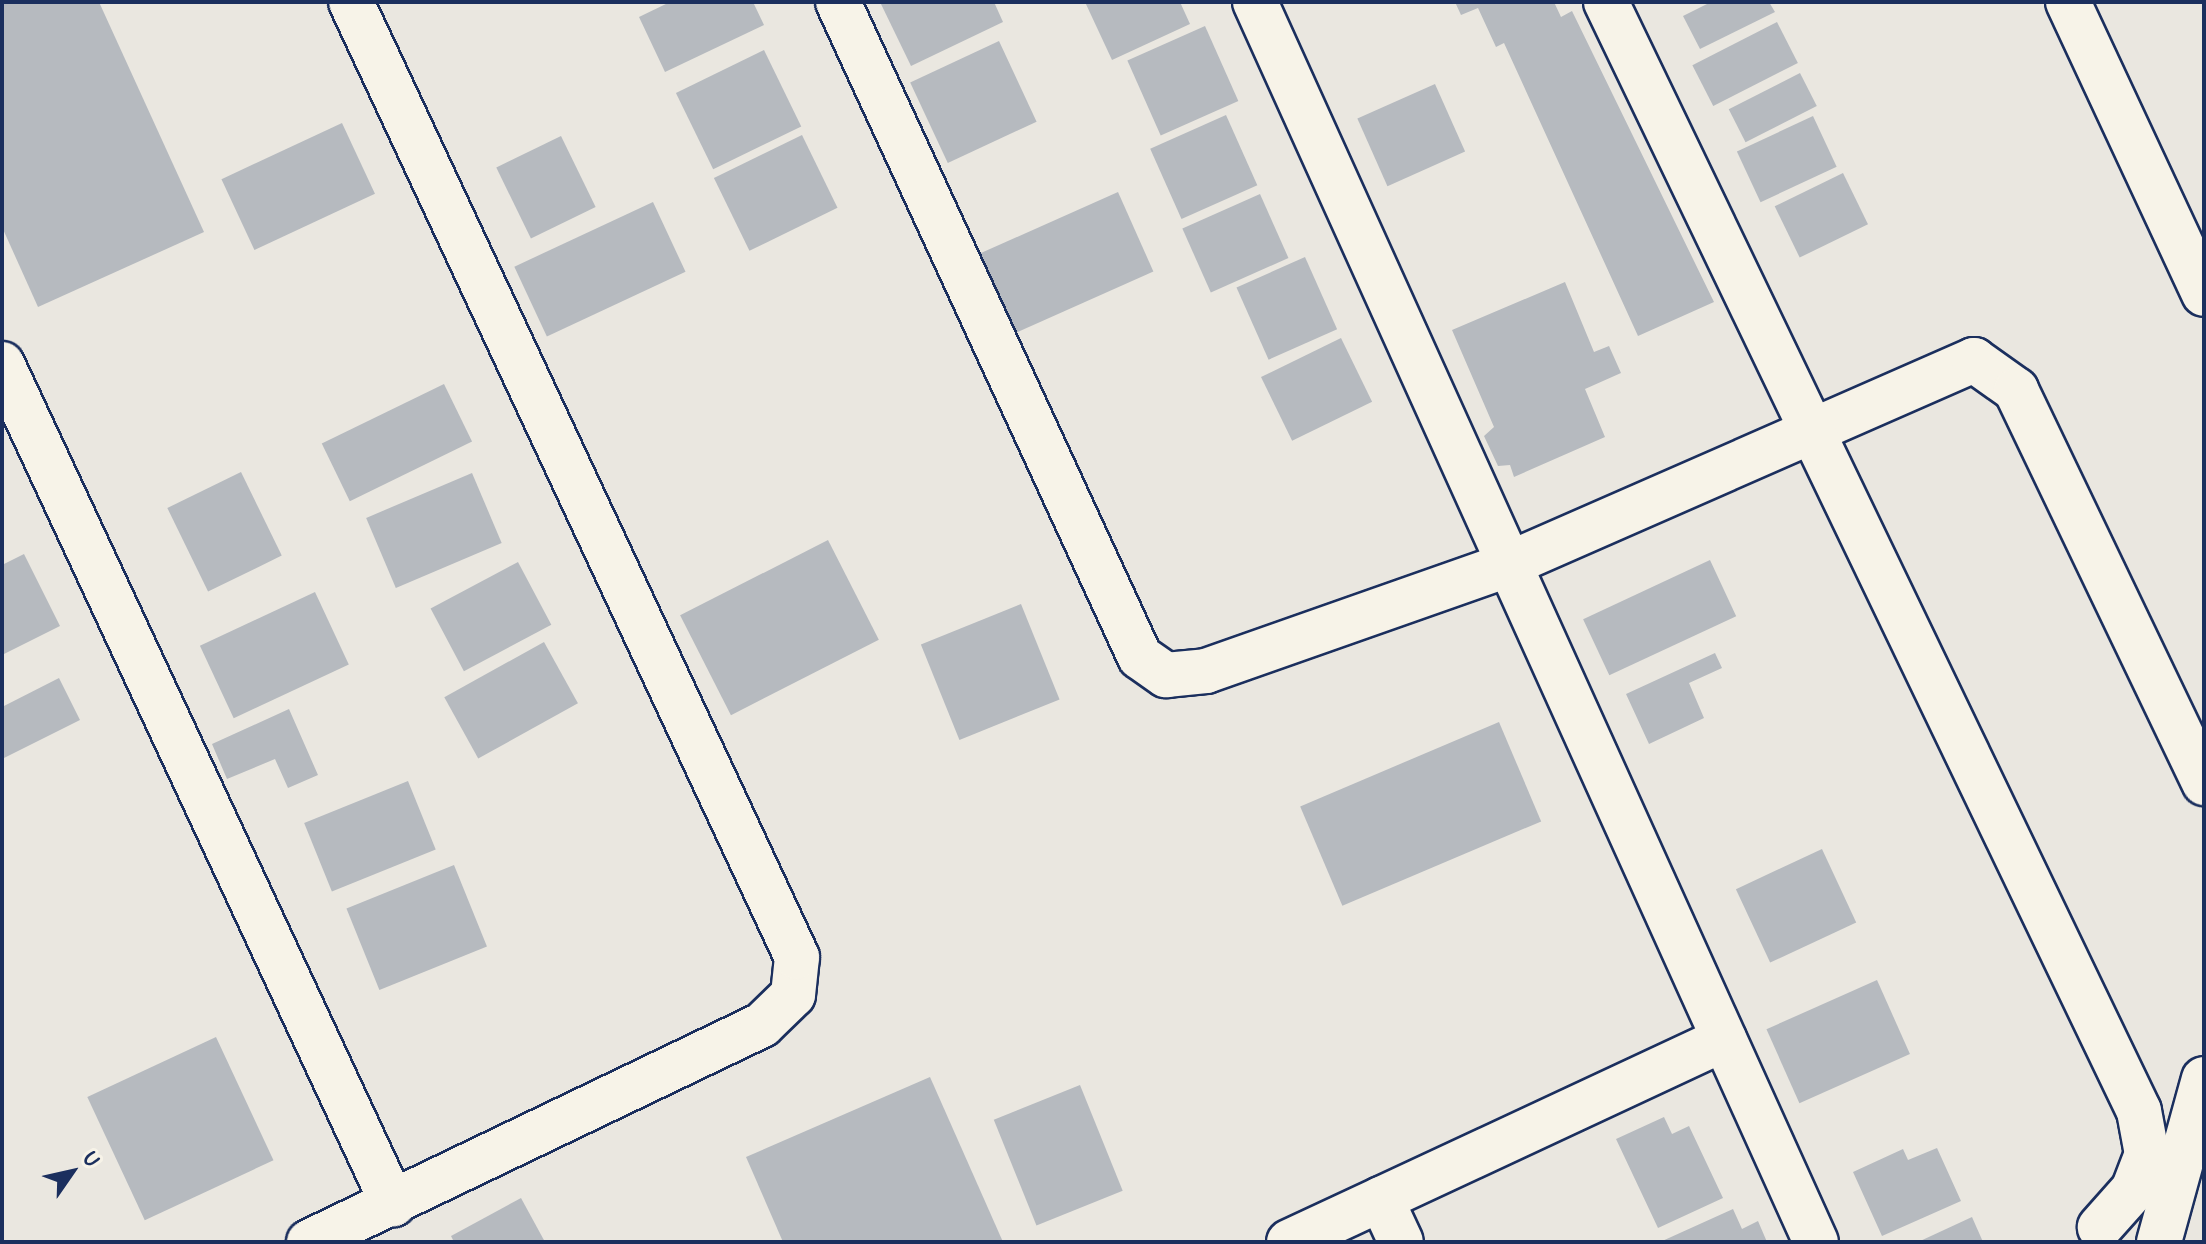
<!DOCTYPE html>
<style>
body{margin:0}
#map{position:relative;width:2206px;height:1244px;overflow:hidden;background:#eae7e0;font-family:"Patrick Hand",sans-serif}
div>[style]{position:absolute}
.building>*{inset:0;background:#b6babf;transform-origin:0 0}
.roads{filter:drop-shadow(2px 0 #1b2f5e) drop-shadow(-2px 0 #1b2f5e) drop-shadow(0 2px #1b2f5e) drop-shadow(0 -2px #1b2f5e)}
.minor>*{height:44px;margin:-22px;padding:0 22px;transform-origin:22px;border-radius:22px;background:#f7f3e8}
span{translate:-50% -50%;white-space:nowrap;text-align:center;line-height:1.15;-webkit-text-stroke:6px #f7f3e8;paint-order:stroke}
.frame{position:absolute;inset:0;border:4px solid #1b2f5e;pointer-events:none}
.north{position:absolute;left:32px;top:1132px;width:80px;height:80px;-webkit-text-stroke:6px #f7f3e8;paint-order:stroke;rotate:56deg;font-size:22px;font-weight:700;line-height:32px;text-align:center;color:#1b2f5e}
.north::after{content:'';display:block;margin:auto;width:28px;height:36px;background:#1b2f5e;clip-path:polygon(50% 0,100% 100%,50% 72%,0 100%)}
</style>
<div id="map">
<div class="building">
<i style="clip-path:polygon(9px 2px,99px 2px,204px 232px,38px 307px,2px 227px,2px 5px)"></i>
<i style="clip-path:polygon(670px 2px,753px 2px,764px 25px,665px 72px,639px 17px)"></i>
<i style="clip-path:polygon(880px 2px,994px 2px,1003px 22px,911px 66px)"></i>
<i style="clip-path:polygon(1085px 2px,1180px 2px,1190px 24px,1112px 60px)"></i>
<i style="clip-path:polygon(1455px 2px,1554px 2px,1561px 17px,1572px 11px,1714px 302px,1638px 336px,1504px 43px,1496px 47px,1478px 8px,1461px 15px)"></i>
<i style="clip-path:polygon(1711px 2px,1769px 2px,1775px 12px,1700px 49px,1683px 16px)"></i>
<i style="left:1777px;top:22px;width:46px;height:95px;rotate:63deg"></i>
<i style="left:1205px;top:26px;width:82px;height:85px;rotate:66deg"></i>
<i style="left:999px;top:41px;width:89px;height:98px;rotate:65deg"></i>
<i style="left:764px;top:50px;width:85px;height:98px;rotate:64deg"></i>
<i style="left:1800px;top:73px;width:37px;height:80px;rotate:63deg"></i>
<i style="left:1435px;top:84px;width:74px;height:85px;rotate:66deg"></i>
<i style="left:1226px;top:115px;width:77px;height:83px;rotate:66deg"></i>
<i style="left:1813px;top:116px;width:56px;height:84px;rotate:65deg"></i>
<i style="left:342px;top:123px;width:78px;height:133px;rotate:65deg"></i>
<i style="left:802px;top:135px;width:81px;height:98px;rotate:64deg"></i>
<i style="left:561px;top:136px;width:79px;height:72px;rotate:64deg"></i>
<i style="left:1843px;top:173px;width:57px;height:76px;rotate:64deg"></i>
<i style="left:1118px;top:192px;width:87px;height:161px;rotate:66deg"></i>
<i style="left:1260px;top:194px;width:70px;height:85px;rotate:66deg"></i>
<i style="left:653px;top:202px;width:77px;height:153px;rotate:65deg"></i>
<i style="left:1305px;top:257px;width:79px;height:75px;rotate:66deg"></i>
<i style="clip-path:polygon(1565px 282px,1594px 352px,1609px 346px,1621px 373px,1585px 389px,1605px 437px,1514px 477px,1510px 465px,1498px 466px,1484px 436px,1494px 427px,1452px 330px)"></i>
<i style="left:1341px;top:338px;width:71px;height:89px;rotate:64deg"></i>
<i style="left:444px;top:384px;width:64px;height:136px;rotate:64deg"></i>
<i style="left:241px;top:472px;width:93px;height:82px;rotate:64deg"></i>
<i style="left:472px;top:473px;width:76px;height:115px;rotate:67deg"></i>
<i style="left:828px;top:540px;width:112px;height:166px;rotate:63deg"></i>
<i style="clip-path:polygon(24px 554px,60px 626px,2px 655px,2px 565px)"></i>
<i style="left:1710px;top:560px;width:62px;height:140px;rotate:65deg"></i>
<i style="left:518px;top:562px;width:71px;height:99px;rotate:62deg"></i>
<i style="left:315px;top:592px;width:80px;height:127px;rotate:65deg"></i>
<i style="left:1021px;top:604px;width:103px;height:108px;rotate:68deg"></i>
<i style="left:544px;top:642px;width:70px;height:114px;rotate:61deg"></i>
<i style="clip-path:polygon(1715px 653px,1722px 668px,1689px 683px,1704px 718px,1649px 744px,1626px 694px)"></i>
<i style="clip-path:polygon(59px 678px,80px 720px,2px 759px,2px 707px)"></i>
<i style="clip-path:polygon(289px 709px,318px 775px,288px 788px,275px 759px,227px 779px,212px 744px)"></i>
<i style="left:1499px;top:722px;width:108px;height:216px;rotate:67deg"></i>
<i style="left:408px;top:781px;width:74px;height:112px;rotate:68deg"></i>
<i style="left:1822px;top:849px;width:81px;height:95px;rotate:65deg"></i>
<i style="left:454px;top:865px;width:88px;height:116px;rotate:68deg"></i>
<i style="left:1877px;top:980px;width:81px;height:121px;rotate:66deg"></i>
<i style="left:216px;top:1037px;width:136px;height:142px;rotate:65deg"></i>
<i style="clip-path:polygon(930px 1077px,1003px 1242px,783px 1242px,746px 1157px)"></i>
<i style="left:1080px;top:1085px;width:114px;height:93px;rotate:68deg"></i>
<i style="clip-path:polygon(1664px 1117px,1672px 1134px,1689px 1126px,1723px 1198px,1658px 1228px,1616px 1139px)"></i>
<i style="clip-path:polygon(1937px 1148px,1961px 1201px,1882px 1236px,1853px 1172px,1903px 1149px,1908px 1160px)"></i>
<i style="clip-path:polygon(521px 1198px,545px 1242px,454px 1242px,451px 1236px)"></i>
<i style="clip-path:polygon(1733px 1209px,1742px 1229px,1758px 1221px,1767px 1242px,1660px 1242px)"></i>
<i style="clip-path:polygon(1972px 1217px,1983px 1242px,1918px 1242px)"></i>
</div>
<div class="roads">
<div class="minor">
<i style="left:838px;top:2px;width:721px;rotate:65.25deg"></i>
<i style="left:1140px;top:657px;width:32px;rotate:35deg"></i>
<i style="left:1166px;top:675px;width:40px;rotate:-5.7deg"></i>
<i style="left:1206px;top:671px;width:321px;rotate:-19.4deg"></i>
<i style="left:1509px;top:564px;width:508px;rotate:-23.69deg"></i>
<i style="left:1974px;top:360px;width:52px;rotate:35.5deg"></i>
<i style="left:2016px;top:390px;width:436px;rotate:64.4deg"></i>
<i style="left:1255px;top:2px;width:1361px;rotate:65.66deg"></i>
<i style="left:1606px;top:2px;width:1230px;rotate:64.33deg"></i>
<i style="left:2139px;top:1111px;width:44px;rotate:79.5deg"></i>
<i style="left:2147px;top:1154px;width:39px;rotate:111deg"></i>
<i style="left:2133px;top:1190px;width:50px;rotate:131.7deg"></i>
<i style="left:2068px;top:2px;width:322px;rotate:65deg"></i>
<i style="left:2px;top:364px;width:927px;rotate:65.04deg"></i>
<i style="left:1381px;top:1199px;width:47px;rotate:65.1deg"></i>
<i style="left:309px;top:1242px;width:502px;rotate:-25.6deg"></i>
<i style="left:762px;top:1025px;width:43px;rotate:-44.1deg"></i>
<i style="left:793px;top:995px;width:38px;rotate:-84deg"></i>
<i style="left:797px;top:957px;width:1054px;rotate:-115.03deg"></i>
<i style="left:1289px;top:1242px;width:480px;rotate:-25deg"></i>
<i style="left:2159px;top:1242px;width:169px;rotate:-74.6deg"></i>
</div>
</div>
<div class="frame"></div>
<div class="north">U</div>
</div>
